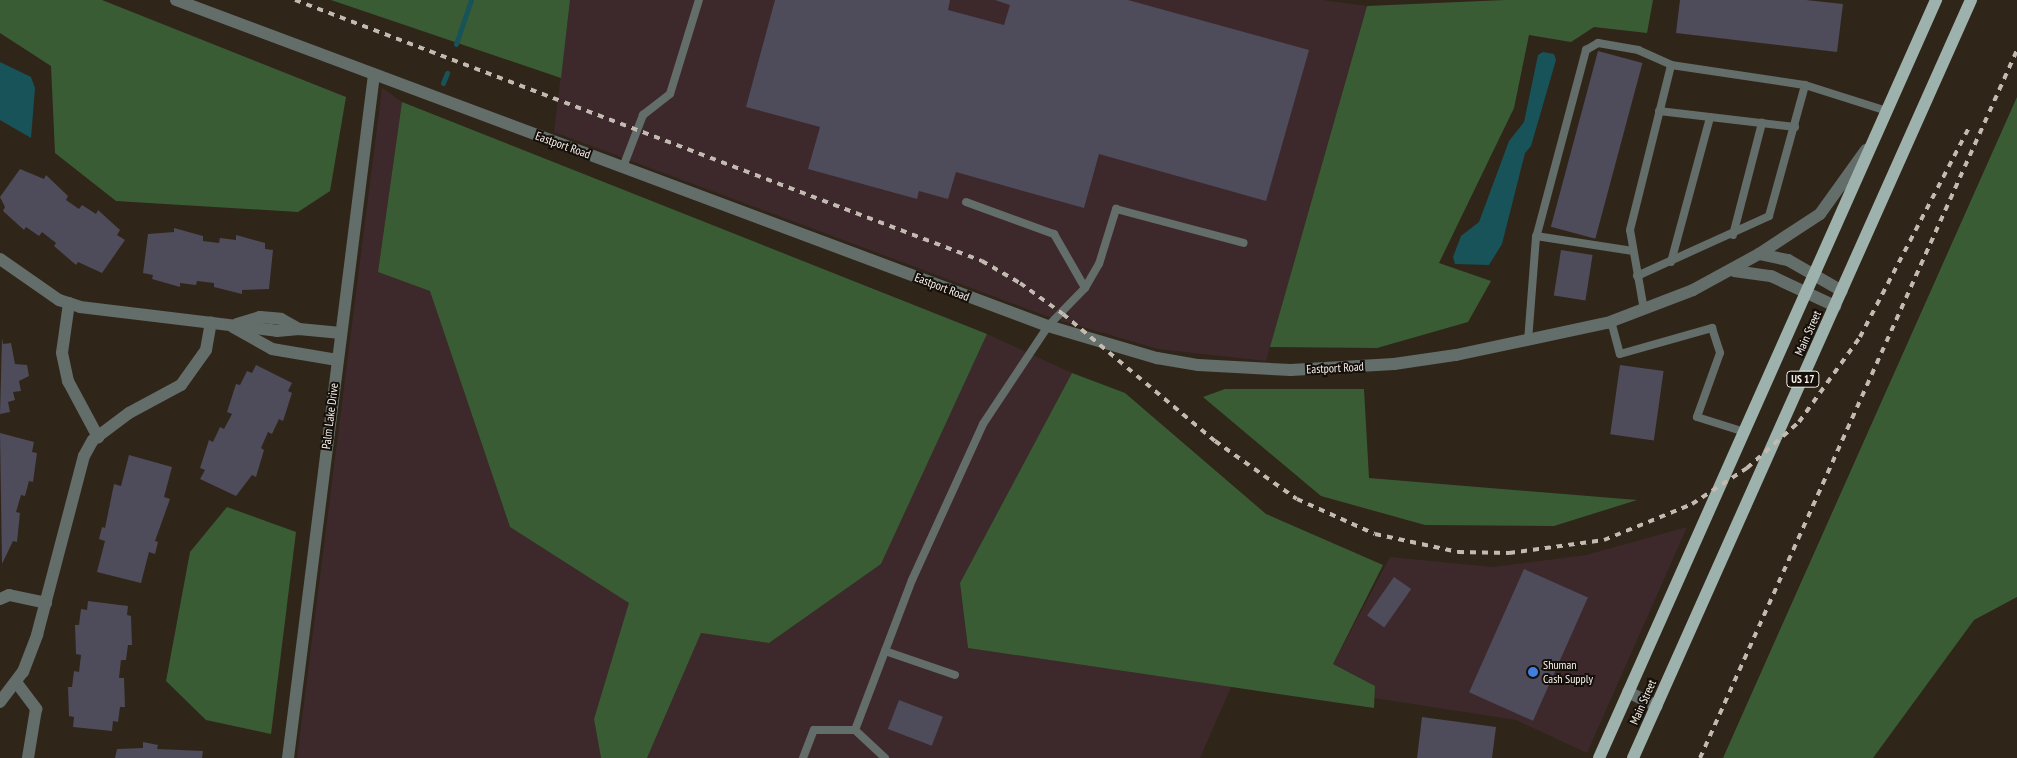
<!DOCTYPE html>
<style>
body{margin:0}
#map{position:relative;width:2017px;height:758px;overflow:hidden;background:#302519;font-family:"PT Sans Narrow",sans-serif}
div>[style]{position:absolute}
.industrial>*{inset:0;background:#3d292b}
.forest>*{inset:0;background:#3a5c34}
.water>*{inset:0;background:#175359}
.stream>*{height:5px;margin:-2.5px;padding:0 2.5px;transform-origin:2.5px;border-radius:2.5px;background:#175359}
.building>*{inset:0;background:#4e4b5b;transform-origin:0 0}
.service>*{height:8px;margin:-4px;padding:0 4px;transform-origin:4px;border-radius:4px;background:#636d6a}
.minor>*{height:12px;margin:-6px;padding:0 6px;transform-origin:6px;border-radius:6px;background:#636d6a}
.tertiary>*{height:12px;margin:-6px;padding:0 6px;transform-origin:6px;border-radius:6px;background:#636d6a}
.primary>*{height:12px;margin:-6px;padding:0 6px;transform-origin:6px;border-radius:6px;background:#9eb2ad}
.rail>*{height:4px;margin-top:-2px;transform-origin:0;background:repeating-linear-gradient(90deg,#c3bab1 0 6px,transparent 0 12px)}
.dots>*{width:14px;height:14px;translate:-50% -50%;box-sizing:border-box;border:2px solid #140f0a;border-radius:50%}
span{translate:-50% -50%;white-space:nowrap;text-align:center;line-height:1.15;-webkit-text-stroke:4px #140f0a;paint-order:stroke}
.shield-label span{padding:1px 4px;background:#140f0a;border:1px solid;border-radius:4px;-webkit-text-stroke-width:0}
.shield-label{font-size:11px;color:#f9f1e9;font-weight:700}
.street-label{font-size:12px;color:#f9f1e9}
.poi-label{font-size:12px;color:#f9f1e9}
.left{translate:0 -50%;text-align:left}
</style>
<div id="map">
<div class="industrial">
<i style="clip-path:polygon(570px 0,1323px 0,1367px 6px,1266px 361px,1158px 349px,1049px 317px,554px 132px)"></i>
<i style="clip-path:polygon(382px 88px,402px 102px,378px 272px,430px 290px,510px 527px,630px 603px,594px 719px,601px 758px,297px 758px)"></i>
<i style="clip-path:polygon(987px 334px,1072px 373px,960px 583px,968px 648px,1231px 687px,1200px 758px,647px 758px,701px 633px,769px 643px,881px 564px)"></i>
<i style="clip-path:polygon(1687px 527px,1587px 753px,1516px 720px,1374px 698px,1375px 686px,1333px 664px,1390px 557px,1493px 567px,1586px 555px)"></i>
</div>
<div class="forest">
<i style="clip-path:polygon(0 0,102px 0,346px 97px,330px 191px,298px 212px,116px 201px,55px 153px,51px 66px,0 33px)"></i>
<i style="clip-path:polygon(331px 0,570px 0,561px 78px)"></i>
<i style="clip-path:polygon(1505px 0,1653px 0,1647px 33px,1594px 27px,1571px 42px,1529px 35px,1514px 108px,1439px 263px,1491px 281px,1468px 322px,1377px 348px,1270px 347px,1367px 6px)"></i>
<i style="clip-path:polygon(2017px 97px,2017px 597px,1974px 620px,1873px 758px,1723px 758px)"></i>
<i style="clip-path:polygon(402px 102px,987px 334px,881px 564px,769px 643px,701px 633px,647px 758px,601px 758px,594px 719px,629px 603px,510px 527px,430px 291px,378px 272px)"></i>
<i style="clip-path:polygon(1072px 373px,1125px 393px,1266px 514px,1383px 565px,1333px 664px,1375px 686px,1374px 708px,968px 648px,960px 583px)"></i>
<i style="clip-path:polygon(1225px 389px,1364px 389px,1369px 478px,1637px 500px,1554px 526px,1425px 525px,1321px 496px,1203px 397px)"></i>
<i style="clip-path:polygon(227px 507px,296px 532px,271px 734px,206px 720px,166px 681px,190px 552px)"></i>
</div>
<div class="water">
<i style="clip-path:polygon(1543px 52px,1554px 54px,1556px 60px,1531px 146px,1525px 153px,1502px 244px,1489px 265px,1455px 264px,1453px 257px,1461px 236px,1479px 222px,1509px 141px,1524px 122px,1538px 55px)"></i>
<i style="clip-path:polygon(0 62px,31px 77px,35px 88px,31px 138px,0 120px)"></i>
</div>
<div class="stream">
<i style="left:456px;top:44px;width:46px;rotate:-71.2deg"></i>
<i style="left:443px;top:83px;width:11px;rotate:-68deg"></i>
</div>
<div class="building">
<i style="clip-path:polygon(775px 0,950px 0,948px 10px,1004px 25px,1010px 5px,995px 0,1128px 0,1309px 50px,1266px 201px,1099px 154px,1084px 208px,956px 172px,948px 199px,919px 191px,917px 199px,808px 169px,820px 127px,746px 107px)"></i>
<i style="clip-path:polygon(1680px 0,1806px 0,1843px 4px,1837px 52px,1676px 33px)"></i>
<i style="left:1598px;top:51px;width:46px;height:182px;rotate:15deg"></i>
<i style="clip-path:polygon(20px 169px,44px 179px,46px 175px,68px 196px,66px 200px,79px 209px,82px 205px,96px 214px,98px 210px,120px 230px,117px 235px,125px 240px,102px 273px,78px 262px,76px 265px,54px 246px,56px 243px,42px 232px,39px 236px,26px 227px,24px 230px,3px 211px,5px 207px,0 197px)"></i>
<i style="clip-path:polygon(174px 228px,203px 236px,203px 241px,219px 243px,220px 238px,236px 240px,236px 235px,265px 243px,265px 249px,273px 250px,269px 289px,242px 290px,242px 294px,214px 287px,214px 283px,197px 281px,196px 285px,180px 283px,180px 287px,152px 279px,153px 275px,143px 273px,148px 234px,174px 232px)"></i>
<i style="left:1561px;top:250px;width:32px;height:46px;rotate:9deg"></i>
<i style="clip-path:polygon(2px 338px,3px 344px,11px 343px,15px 364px,27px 365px,29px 376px,19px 381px,21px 391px,13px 392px,15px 400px,8px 402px,10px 412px,0 414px)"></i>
<i style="clip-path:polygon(256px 365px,292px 383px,288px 391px,292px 393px,283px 421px,279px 419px,272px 434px,268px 432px,261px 448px,264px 450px,256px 477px,252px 475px,236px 496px,200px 479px,205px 470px,200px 468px,209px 440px,213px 442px,220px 427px,224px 429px,232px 414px,227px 412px,236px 384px,240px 385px,247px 371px,252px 373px)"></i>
<i style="left:1620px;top:365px;width:44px;height:70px;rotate:8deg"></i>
<i style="clip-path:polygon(0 433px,34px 442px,32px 452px,37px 453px,33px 482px,29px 481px,25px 496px,21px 495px,16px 512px,20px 513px,17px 542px,13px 541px,2px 564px)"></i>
<i style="clip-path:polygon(129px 455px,172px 467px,164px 497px,170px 499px,155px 541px,158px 542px,155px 554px,149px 552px,141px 583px,97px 572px,105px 541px,99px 539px,102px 527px,105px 528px,114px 484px,121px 486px)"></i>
<i style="left:1524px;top:569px;width:70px;height:135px;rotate:24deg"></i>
<i style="left:1394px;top:577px;width:21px;height:47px;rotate:35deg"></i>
<i style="clip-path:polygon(88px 601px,128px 606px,127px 615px,131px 616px,132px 645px,128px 645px,126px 660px,121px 660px,119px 678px,124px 678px,125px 707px,120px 707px,118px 722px,113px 721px,112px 731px,73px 727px,74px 717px,69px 716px,68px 687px,72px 687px,74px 671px,79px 672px,81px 655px,76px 654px,75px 625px,79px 625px,81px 609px,87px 610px)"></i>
<i style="left:899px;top:700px;width:47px;height:31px;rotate:21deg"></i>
<i style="clip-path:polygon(1422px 717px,1496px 727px,1492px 758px,1417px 758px)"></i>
<i style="clip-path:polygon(143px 742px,158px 745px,157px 749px,203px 751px,202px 758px,115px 758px,117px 749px,143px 748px)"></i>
</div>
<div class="service">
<i style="left:1659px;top:111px;width:137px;rotate:6.7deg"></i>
<i style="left:623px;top:167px;width:56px;rotate:-69deg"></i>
<i style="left:643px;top:115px;width:34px;rotate:-38deg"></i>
<i style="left:670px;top:94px;width:98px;rotate:-72.9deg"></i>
<i style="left:966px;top:202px;width:94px;rotate:20deg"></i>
<i style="left:1054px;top:234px;width:62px;rotate:60.1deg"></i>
<i style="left:1733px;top:235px;width:116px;rotate:-75.5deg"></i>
<i style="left:1536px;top:236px;width:98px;rotate:8.8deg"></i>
<i style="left:1671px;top:262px;width:150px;rotate:-74.9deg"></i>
<i style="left:1637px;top:276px;width:145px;rotate:-24.4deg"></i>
<i style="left:1769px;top:216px;width:136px;rotate:-74.6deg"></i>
<i style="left:1644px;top:310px;width:81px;rotate:-99.9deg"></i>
<i style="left:1630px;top:230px;width:170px;rotate:-76deg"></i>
<i style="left:1671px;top:65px;width:135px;rotate:8.5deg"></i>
<i style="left:1805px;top:85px;width:86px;rotate:17.6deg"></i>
<i style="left:1611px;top:321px;width:34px;rotate:75deg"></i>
<i style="left:1620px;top:354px;width:96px;rotate:-15.8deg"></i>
<i style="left:1712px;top:328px;width:26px;rotate:72deg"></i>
<i style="left:1720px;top:353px;width:68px;rotate:109.8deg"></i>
<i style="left:1697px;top:417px;width:50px;rotate:17.4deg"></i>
<i style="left:1528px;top:341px;width:103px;rotate:-85.6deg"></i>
<i style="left:1536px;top:238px;width:195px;rotate:-75.1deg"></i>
<i style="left:1586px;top:50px;width:14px;rotate:-30deg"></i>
<i style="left:1598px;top:43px;width:41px;rotate:9.9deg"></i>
<i style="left:1638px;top:50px;width:36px;rotate:24deg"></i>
<i style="left:955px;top:675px;width:74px;rotate:-161.1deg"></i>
<i style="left:885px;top:651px;width:76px;rotate:-69.2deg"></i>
<i style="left:912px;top:580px;width:171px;rotate:-65.5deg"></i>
<i style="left:983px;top:424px;width:118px;rotate:-56.4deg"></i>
<i style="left:1048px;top:326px;width:53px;rotate:-45.8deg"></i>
<i style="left:1085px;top:288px;width:28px;rotate:-60deg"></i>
<i style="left:1099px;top:264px;width:58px;rotate:-72.8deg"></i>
<i style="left:1116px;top:209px;width:132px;rotate:14.9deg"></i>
<i style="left:855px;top:730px;width:85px;rotate:-69.2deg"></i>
<i style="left:803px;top:758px;width:30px;rotate:-69deg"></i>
<i style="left:814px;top:730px;width:41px"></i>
<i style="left:855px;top:730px;width:41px;rotate:43deg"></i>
</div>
<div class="minor">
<i style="left:0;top:259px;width:72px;rotate:34.8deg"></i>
<i style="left:59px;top:300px;width:22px;rotate:18deg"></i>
<i style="left:80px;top:307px;width:198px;rotate:6.9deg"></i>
<i style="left:277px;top:331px;width:22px;rotate:-5deg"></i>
<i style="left:299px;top:329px;width:42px;rotate:5.4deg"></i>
<i style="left:69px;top:303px;width:50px;rotate:98deg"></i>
<i style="left:62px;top:353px;width:29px;rotate:78deg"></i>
<i style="left:68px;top:381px;width:64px;rotate:61.8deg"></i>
<i style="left:237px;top:324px;width:24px;rotate:-17deg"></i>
<i style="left:260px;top:317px;width:21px;rotate:5deg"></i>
<i style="left:281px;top:319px;width:21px;rotate:29deg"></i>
<i style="left:233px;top:327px;width:45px;rotate:29.4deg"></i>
<i style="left:272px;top:349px;width:66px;rotate:9.6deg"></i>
<i style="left:0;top:599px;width:10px;rotate:-24deg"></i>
<i style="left:9px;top:595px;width:38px;rotate:12deg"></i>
<i style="left:16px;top:682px;width:34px;rotate:53deg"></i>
<i style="left:36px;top:709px;width:50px;rotate:99.3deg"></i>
<i style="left:1628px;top:692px;width:32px;rotate:26deg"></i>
<i style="left:0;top:702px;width:38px;rotate:-53deg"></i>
<i style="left:23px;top:672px;width:40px;rotate:-69deg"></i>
<i style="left:37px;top:635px;width:185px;rotate:-75.3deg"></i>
<i style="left:84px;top:456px;width:18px;rotate:-61deg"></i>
<i style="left:93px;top:440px;width:45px;rotate:-36.9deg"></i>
<i style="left:129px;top:413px;width:59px;rotate:-28.3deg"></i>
<i style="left:181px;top:385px;width:43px;rotate:-54.5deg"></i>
<i style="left:206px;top:350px;width:28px;rotate:-80deg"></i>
<i style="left:288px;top:758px;width:689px;rotate:-82.83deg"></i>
</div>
<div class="tertiary">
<i style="left:176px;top:0;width:931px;rotate:20.5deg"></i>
<i style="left:1048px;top:326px;width:114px;rotate:16.4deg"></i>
<i style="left:1157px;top:358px;width:42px;rotate:9.7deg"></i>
<i style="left:1198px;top:365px;width:93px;rotate:3.1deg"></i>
<i style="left:1291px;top:370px;width:103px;rotate:-3.3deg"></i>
<i style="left:1394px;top:364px;width:63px;rotate:-8.3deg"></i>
<i style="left:1456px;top:355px;width:154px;rotate:-12deg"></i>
<i style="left:1607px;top:323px;width:92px;rotate:-21deg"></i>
<i style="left:1693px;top:290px;width:75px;rotate:-28.6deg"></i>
<i style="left:1759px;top:254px;width:30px;rotate:12deg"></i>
<i style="left:1788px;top:260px;width:62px;rotate:29.9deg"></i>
<i style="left:1759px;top:254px;width:73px;rotate:-33.3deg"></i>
<i style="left:1820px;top:214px;width:79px;rotate:-54.3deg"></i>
<i style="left:1734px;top:271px;width:37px;rotate:8deg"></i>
<i style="left:1771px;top:276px;width:71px;rotate:25.1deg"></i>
</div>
<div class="primary">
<i style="left:1599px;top:758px;width:830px;rotate:-66.03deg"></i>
<i style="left:1633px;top:758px;width:830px;rotate:-65.97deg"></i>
</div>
<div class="rail">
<i style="left:295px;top:0;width:735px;rotate:20.8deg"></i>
<i style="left:982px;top:261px;width:44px;rotate:30.1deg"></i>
<i style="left:1020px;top:283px;width:53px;rotate:35.8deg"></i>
<i style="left:1063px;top:314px;width:198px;rotate:39.9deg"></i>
<i style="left:1215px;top:441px;width:100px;rotate:35.3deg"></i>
<i style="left:1297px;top:499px;width:85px;rotate:24.2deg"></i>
<i style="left:1375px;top:534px;width:85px;rotate:12.2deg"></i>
<i style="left:1458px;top:552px;width:51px;rotate:1.1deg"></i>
<i style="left:1509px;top:553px;width:96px;rotate:-7.8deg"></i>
<i style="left:1604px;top:540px;width:95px;rotate:-22.2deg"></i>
<i style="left:1692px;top:504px;width:66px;rotate:-33.2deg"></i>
<i style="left:1747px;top:468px;width:69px;rotate:-41.5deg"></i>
<i style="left:1799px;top:422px;width:105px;rotate:-54.3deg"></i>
<i style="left:1860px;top:337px;width:238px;rotate:-62.5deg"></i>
<i style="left:1700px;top:758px;width:776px;rotate:-65.88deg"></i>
</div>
<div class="dots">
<i style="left:1533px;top:672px;background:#3f7fe0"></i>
</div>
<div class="shield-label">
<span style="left:1803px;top:379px">US 17</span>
</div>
<div class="street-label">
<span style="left:563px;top:145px;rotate:20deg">Eastport Road</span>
<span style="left:942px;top:287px;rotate:21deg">Eastport Road</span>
<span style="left:1808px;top:333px;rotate:-66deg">Main Street</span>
<span style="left:1335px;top:368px;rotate:-3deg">Eastport Road</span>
<span style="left:330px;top:416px;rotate:-83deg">Palm Lake Drive</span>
<span style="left:1643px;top:702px;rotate:-66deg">Main Street</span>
</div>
<div class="poi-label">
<span class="left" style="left:1543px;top:672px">Shuman<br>Cash Supply</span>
</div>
</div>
